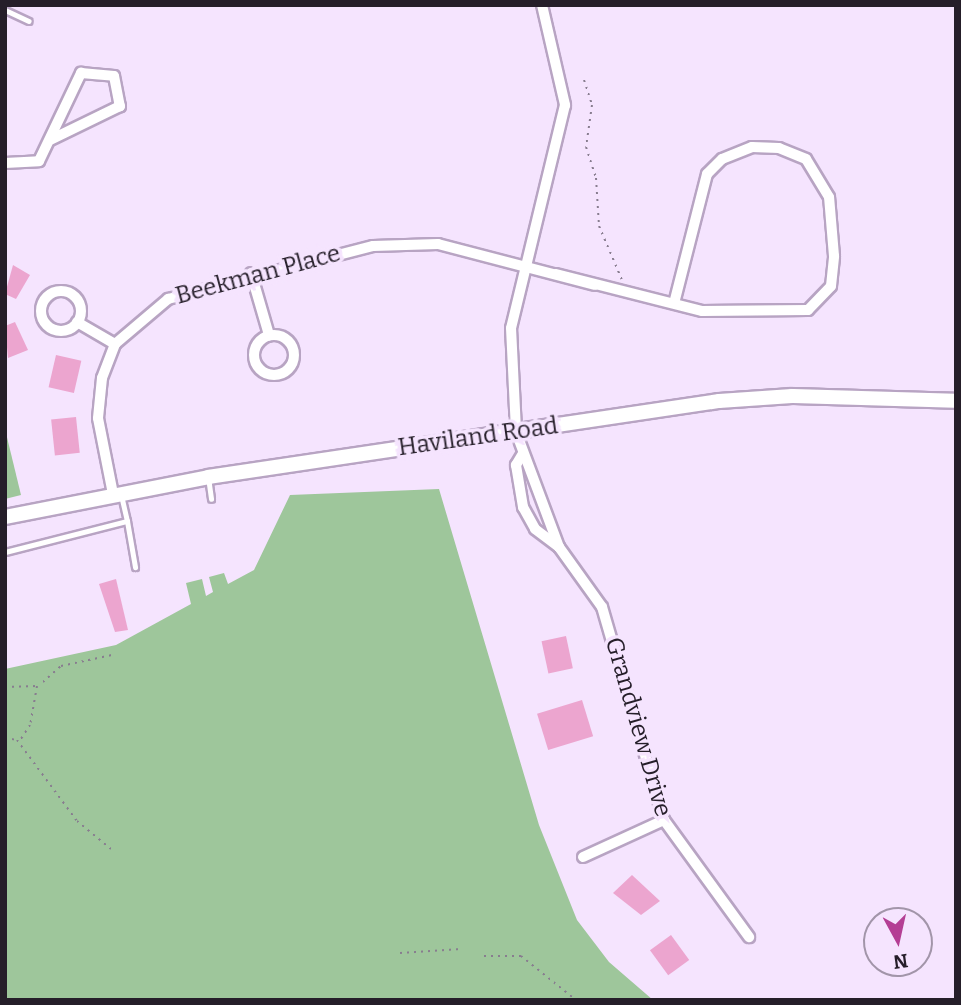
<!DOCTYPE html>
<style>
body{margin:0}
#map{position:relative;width:961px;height:1005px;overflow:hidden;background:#f5e4fe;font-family:Bitter,serif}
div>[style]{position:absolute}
.green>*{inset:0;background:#9ec69b}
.building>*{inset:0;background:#eca5cf;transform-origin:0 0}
.path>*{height:2px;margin-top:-1px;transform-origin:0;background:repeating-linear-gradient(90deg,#887d8f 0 2px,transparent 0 7px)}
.roads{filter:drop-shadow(2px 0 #b8a4c3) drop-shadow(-2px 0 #b8a4c3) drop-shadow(0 2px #b8a4c3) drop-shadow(0 -2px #b8a4c3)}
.service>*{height:5px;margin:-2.5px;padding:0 2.5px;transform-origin:2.5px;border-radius:2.5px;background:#fff}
.minor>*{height:10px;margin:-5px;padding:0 5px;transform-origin:5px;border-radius:5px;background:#fff}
.minor>.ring{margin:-5px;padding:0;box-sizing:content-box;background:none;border:10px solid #fff;border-radius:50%}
.tertiary>*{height:14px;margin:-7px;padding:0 7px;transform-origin:7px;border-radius:7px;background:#fff}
span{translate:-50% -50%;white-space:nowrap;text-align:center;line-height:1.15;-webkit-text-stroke:7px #f5e4fe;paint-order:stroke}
.street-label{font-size:24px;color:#251e29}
.frame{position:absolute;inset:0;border:7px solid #251e29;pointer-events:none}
.north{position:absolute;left:863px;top:907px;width:70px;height:70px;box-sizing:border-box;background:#f5e4fe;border:2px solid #a295a9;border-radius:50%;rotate:172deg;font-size:19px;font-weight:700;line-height:28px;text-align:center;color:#251e29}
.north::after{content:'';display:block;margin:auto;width:24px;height:32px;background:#b43e94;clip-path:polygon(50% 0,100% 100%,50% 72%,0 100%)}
</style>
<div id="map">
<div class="green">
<i style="clip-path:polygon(5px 429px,21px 495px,5px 499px)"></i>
<i style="clip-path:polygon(439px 489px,539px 825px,577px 920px,609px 962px,653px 1000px,5px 1000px,5px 669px,116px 645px,191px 604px,186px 583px,202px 579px,206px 596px,213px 592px,209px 577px,224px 573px,228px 584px,254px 570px,290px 495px)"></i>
</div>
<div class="building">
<i style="clip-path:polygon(13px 265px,30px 275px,16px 299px,5px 294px)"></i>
<i style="clip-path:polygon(15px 322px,28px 350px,8px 358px,5px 326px)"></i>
<i style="left:56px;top:355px;width:26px;height:33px;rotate:13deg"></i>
<i style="left:76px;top:417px;width:36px;height:25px;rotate:84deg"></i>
<i style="clip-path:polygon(116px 579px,128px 630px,115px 632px,99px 584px)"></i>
<i style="left:566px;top:636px;width:33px;height:25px;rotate:78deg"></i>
<i style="left:582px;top:700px;width:38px;height:47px;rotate:73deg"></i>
<i style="clip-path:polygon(632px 875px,660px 901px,641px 915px,613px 893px)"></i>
<i style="left:671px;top:935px;width:31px;height:26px;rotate:54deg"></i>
</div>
<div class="path">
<i style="left:584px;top:80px;width:26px;rotate:72deg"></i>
<i style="left:592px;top:105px;width:42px;rotate:98.1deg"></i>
<i style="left:586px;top:147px;width:33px;rotate:72deg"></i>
<i style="left:596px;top:178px;width:48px;rotate:86.4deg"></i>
<i style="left:599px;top:226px;width:59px;rotate:66.9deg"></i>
<i style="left:43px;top:682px;width:24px;rotate:-42deg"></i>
<i style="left:61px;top:666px;width:52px;rotate:-12.2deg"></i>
<i style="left:5px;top:687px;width:32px;rotate:-2deg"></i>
<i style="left:37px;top:686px;width:40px;rotate:100deg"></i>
<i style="left:30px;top:725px;width:20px;rotate:123deg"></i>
<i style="left:5px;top:738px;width:12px;rotate:9deg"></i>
<i style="left:17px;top:740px;width:101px;rotate:53.5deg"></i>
<i style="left:77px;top:821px;width:44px;rotate:39.5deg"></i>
<i style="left:400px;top:953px;width:61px;rotate:-3.8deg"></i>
<i style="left:484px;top:956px;width:37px"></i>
<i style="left:521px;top:956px;width:70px;rotate:38.7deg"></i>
</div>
<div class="roads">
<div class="service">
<i style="left:5px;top:10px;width:26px;rotate:25deg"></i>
<i style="left:208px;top:477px;width:22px;rotate:82deg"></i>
<i style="left:127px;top:521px;width:47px;rotate:80.1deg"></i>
<i style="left:5px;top:552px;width:126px;rotate:-14.3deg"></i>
<i style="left:127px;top:521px;width:26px;rotate:-103deg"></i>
</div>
<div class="minor">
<i style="left:542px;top:5px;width:103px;rotate:77deg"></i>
<i style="left:565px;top:105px;width:229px;rotate:103.6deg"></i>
<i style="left:511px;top:328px;width:104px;rotate:87.2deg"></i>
<i style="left:516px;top:432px;width:123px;rotate:69.5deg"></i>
<i style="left:559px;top:547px;width:74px;rotate:54.4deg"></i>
<i style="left:602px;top:607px;width:222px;rotate:73.8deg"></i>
<i style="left:664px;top:820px;width:145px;rotate:54deg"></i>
<i style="left:5px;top:163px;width:34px;rotate:-3deg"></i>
<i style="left:39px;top:161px;width:98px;rotate:-64.5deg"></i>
<i style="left:81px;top:73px;width:33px;rotate:5deg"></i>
<i style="left:114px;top:76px;width:31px;rotate:79deg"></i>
<i style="left:120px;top:106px;width:76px;rotate:154.1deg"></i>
<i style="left:251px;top:273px;width:65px;rotate:73.8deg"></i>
<i style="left:556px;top:274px;width:151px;rotate:14.2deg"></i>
<i style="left:702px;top:311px;width:106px;rotate:-0.5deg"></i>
<i style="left:808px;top:310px;width:33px;rotate:-46deg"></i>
<i style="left:831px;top:286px;width:30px;rotate:-84deg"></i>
<i style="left:834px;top:256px;width:59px;rotate:-94.8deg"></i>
<i style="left:829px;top:197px;width:44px;rotate:-121.2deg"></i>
<i style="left:806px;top:159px;width:29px;rotate:-158deg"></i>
<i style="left:779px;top:148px;width:27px;rotate:-178deg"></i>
<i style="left:752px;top:147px;width:32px;rotate:158deg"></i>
<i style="left:722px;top:159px;width:21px;rotate:135deg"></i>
<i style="left:707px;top:174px;width:133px;rotate:104.3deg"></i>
<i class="ring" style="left:41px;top:291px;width:30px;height:30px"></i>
<i style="left:77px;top:322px;width:44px;rotate:30.1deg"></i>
<i class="ring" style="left:254px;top:335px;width:30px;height:30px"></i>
<i style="left:522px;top:455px;width:12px;rotate:121deg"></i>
<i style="left:516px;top:465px;width:43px;rotate:80.5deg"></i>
<i style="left:523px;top:507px;width:25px;rotate:61deg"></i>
<i style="left:535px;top:529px;width:30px;rotate:37deg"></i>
<i style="left:113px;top:494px;width:77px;rotate:-101.2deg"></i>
<i style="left:98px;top:418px;width:40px;rotate:-84.3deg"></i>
<i style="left:102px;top:378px;width:36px;rotate:-69deg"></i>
<i style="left:115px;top:344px;width:70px;rotate:-40.3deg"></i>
<i style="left:168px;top:299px;width:212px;rotate:-14.5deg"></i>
<i style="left:373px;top:246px;width:65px;rotate:-1.8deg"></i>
<i style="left:438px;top:244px;width:162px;rotate:14.6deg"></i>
<i style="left:583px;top:857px;width:89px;rotate:-24.6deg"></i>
</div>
<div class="tertiary">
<i style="left:5px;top:517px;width:207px;rotate:-11.1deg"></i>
<i style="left:208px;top:477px;width:517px;rotate:-8.46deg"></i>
<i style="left:719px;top:401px;width:73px;rotate:-3.9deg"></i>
<i style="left:792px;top:396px;width:164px;rotate:1.7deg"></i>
</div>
</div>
<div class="street-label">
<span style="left:258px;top:275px;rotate:-15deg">Beekman Place</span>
<span style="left:478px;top:437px;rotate:-8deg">Haviland Road</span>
<span style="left:638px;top:727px;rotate:74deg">Grandview Drive</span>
</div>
<div class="frame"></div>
<div class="north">N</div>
</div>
